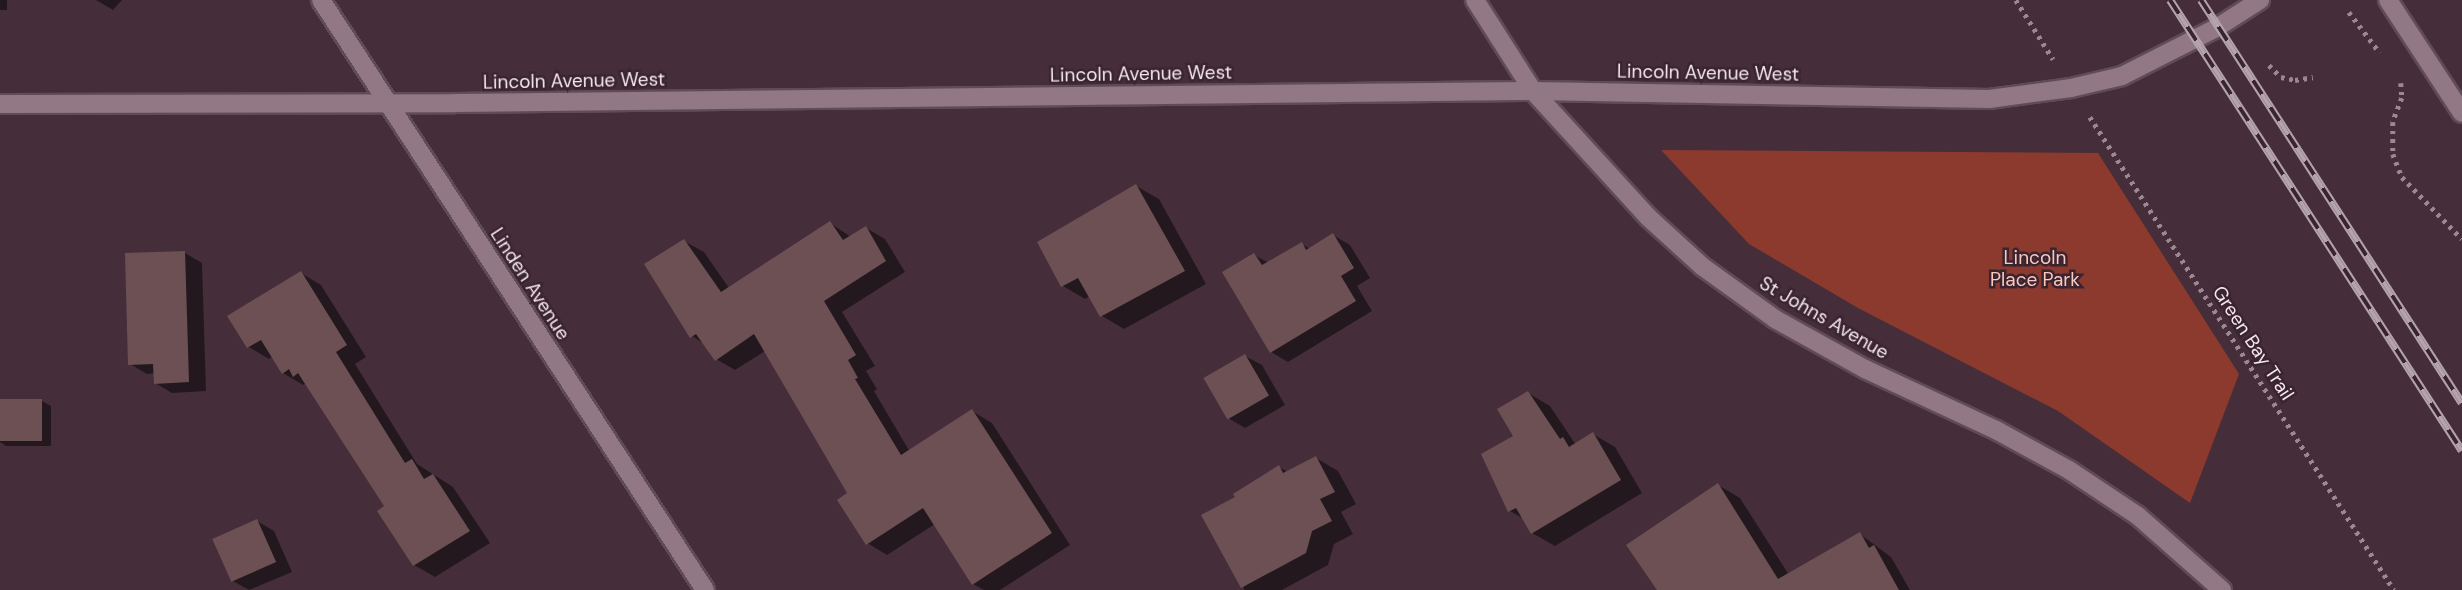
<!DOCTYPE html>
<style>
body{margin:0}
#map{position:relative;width:2462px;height:590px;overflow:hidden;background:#452e3a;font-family:"DM Sans",sans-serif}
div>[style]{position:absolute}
.green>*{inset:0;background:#8c392e}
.shadow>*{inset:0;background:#0007;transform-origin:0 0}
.building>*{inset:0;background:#6c5054;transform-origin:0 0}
.path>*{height:4.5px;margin-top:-2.25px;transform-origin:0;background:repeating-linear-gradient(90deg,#9b8892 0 3.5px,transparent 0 8.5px)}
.roads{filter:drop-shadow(2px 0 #604c57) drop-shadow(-2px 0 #604c57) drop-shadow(0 2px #604c57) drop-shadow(0 -2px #604c57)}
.minor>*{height:18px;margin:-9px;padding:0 9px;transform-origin:9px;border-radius:9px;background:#927785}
.rail>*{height:8px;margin-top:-4px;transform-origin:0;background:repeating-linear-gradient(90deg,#3a2430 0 16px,#b4a3ac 0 32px);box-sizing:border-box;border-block:2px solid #b4a3ac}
span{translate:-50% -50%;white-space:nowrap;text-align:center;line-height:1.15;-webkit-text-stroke:5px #3a2430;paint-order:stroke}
.street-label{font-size:19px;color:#f5e6ee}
.park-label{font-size:19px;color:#fbc8be}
</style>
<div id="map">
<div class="green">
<i style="clip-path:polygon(1661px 150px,2098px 153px,2239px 374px,2190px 503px,2058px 411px,1858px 308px,1749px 244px)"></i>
</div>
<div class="shadow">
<i style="left:0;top:0;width:7px;height:10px"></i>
<i style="clip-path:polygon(96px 0,122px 0,113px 10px)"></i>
<i style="clip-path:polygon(1136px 186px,1159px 199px,1206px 284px,1124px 329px,1102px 316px,1090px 296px,1085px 299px,1063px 286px)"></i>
<i style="clip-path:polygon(830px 223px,851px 237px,866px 228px,885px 239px,905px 272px,842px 312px,875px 366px,866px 371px,877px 389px,874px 391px,910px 452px,972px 411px,992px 423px,1070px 545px,1000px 590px,984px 590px,973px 584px,935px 524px,887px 555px,867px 543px,850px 493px,765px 351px,735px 370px,716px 359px,706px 345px,692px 336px,684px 241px,704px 252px,729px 288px)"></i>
<i style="clip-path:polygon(1333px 235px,1350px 245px,1370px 278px,1357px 286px,1372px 311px,1288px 362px,1271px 352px,1254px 255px,1269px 263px,1302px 244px,1310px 249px)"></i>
<i style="clip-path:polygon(185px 253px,202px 263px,206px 391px,172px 393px,155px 383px,155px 373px,147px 374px,130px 364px)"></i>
<i style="clip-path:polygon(301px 273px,321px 285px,366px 357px,355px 364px,417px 464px,453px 487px,490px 543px,435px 577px,414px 565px,386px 506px,307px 382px,303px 385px,283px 373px,273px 356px,269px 359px,249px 347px,230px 316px)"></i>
<i style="clip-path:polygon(1245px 356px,1262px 365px,1285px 405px,1245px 428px,1228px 418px)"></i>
<i style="clip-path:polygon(1528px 393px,1550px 406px,1576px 445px,1593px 434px,1615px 447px,1642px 493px,1555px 546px,1532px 533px,1524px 519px,1510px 511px,1515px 437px)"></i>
<i style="clip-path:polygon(0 401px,42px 401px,51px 406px,51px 446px,6px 446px,0 442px)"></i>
<i style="clip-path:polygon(1316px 458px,1338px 471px,1356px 504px,1341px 512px,1353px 534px,1334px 544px,1328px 565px,1282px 590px,1244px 590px,1237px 498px,1279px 467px,1288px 472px)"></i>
<i style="clip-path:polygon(1718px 485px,1740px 498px,1789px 575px,1860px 534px,1891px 557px,1910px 590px,1664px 590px)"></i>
<i style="clip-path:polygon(257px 521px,274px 531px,292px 572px,249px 590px,231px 580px)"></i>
</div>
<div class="building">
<i style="clip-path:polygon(1136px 184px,1185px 271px,1100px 317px,1078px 278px,1061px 287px,1037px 242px)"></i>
<i style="clip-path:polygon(830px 221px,843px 240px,866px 226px,886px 261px,824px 301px,856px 355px,848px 360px,858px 378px,855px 379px,901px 455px,972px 409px,1052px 533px,972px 585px,923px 508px,866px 545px,837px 500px,847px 493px,754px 334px,715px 361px,696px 334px,690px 338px,644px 264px,684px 239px,721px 292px)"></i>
<i style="clip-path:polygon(1333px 233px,1354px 268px,1341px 276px,1356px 301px,1270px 353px,1222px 272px,1254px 253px,1262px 265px,1302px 242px,1306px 250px)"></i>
<i style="clip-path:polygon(185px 251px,189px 382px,154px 384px,153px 364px,128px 365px,125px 253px)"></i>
<i style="clip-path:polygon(301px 271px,347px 345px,336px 352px,405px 463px,412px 459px,424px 479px,433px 474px,470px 531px,413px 566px,377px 511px,384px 506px,298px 373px,293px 377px,289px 369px,282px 374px,261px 340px,247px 348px,227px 316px)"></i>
<i style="left:1245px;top:354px;width:48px;height:48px;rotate:60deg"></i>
<i style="clip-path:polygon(1528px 391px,1560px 439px,1563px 437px,1569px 447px,1593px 432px,1621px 480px,1531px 534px,1516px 508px,1508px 512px,1481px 454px,1513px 436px,1497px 409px)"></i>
<i style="left:0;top:399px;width:42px;height:42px"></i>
<i style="clip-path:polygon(1316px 456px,1335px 492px,1320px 499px,1332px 521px,1312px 531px,1306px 553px,1241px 588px,1201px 515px,1235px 497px,1233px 494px,1279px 465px,1283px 473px)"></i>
<i style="clip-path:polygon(1718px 483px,1778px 579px,1860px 532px,1869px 548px,1874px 545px,1899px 590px,1657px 590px,1626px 545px)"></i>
<i style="left:257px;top:519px;width:47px;height:49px;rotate:66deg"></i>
</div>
<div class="path">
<i style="left:2016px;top:0;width:70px;rotate:57.9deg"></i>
<i style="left:2349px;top:12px;width:51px;rotate:52.9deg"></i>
<i style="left:2269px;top:65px;width:17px;rotate:45deg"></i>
<i style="left:2281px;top:77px;width:14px;rotate:12deg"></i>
<i style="left:2295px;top:80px;width:18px;rotate:-9deg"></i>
<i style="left:2401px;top:83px;width:15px;rotate:86deg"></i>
<i style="left:2402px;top:98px;width:26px;rotate:111deg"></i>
<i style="left:2393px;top:122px;width:32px;rotate:90deg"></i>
<i style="left:2393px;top:154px;width:25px;rotate:69deg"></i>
<i style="left:2402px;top:177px;width:86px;rotate:45.9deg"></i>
<i style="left:2090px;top:117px;width:562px;rotate:57.27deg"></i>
</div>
<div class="roads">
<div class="minor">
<i style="left:321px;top:0;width:704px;rotate:56.94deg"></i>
<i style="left:1475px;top:0;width:108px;rotate:57.5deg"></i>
<i style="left:1533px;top:91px;width:171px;rotate:47.6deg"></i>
<i style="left:1648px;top:217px;width:74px;rotate:42.3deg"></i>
<i style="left:1703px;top:267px;width:89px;rotate:35.8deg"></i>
<i style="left:1775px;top:319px;width:103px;rotate:29.1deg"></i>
<i style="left:1865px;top:369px;width:145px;rotate:25deg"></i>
<i style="left:1996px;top:430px;width:83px;rotate:28.7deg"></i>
<i style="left:2069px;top:470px;width:83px;rotate:33.7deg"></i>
<i style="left:2138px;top:516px;width:112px;rotate:41.4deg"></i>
<i style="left:2388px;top:0;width:135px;rotate:56.8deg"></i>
<i style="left:0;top:104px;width:455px;rotate:-0.1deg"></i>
<i style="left:455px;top:103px;width:1078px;rotate:-0.64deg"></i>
<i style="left:1533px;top:91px;width:456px;rotate:1deg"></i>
<i style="left:1989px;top:99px;width:83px;rotate:-7.6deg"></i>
<i style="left:2071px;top:88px;width:52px;rotate:-13.2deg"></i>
<i style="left:2122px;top:76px;width:108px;rotate:-27deg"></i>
<i style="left:2218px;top:27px;width:50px;rotate:-32.7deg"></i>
</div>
</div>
<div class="rail">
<i style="left:2170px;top:0;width:537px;rotate:57.08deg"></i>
<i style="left:2201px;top:0;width:480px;rotate:57.1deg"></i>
</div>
<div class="street-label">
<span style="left:1708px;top:73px;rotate:1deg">Lincoln Avenue West</span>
<span style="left:1141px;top:74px;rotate:-1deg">Lincoln Avenue West</span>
<span style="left:574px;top:81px;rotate:-1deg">Lincoln Avenue West</span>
<span style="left:530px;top:284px;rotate:57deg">Linden Avenue</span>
<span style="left:1824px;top:318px;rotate:30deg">St Johns Avenue</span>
<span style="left:2253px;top:343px;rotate:57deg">Green Bay Trail</span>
</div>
<div class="park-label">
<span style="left:2035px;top:269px">Lincoln<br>Place Park</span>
</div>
</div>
